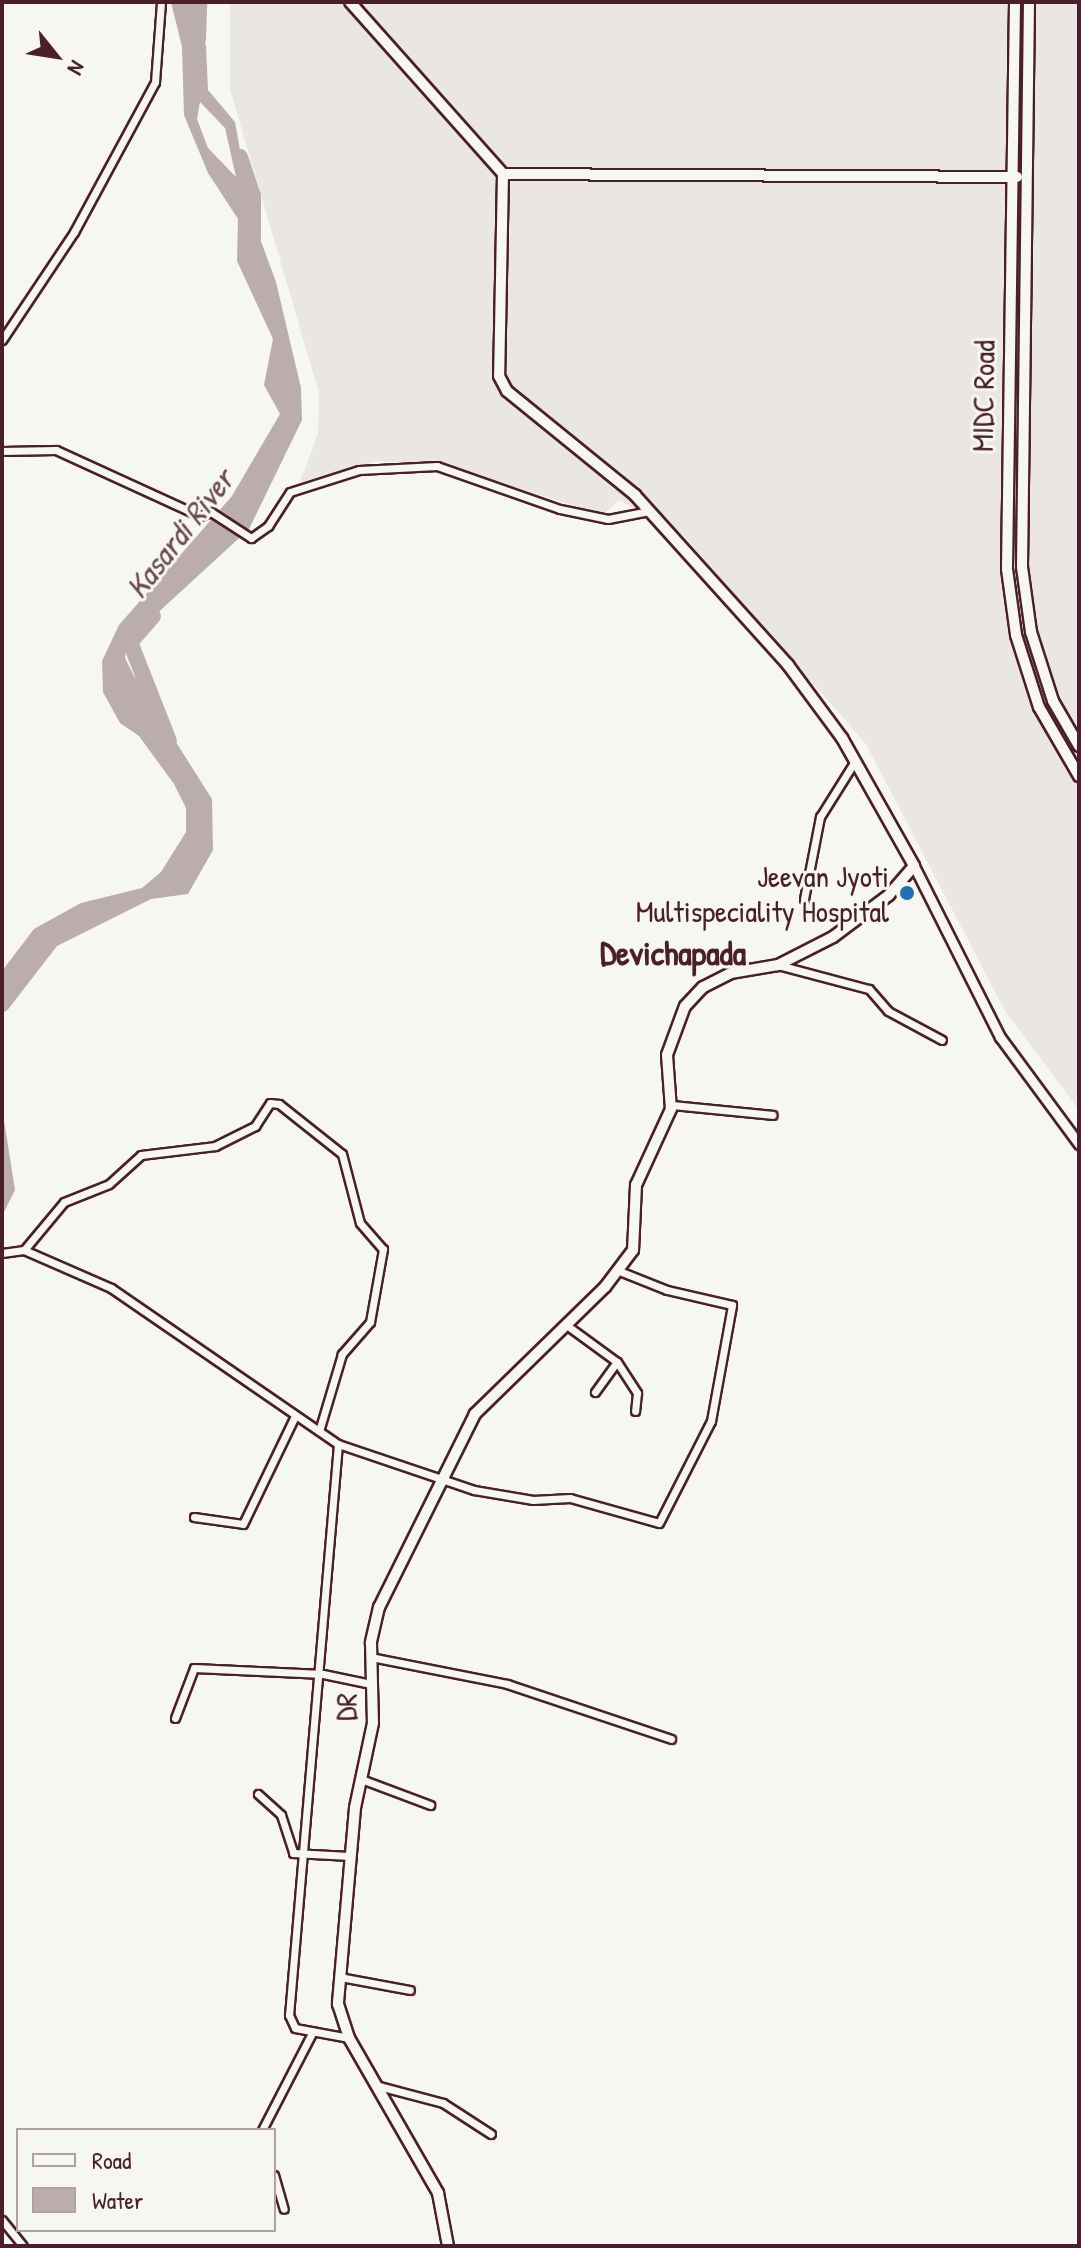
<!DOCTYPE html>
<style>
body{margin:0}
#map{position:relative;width:1081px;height:2248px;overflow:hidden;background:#f6f6f2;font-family:"Patrick Hand",sans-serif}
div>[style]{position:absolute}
.built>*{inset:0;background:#e9e6e3}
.water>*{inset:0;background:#bbadae}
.river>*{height:16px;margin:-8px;padding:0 8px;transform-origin:8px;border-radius:8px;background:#bbadae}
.roads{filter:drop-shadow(2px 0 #4a1f2b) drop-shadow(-2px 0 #4a1f2b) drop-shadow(0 2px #4a1f2b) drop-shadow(0 -2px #4a1f2b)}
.minor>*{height:7px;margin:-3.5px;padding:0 3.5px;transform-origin:3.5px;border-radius:3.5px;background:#f6f6f2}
.tertiary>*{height:9px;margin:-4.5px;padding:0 4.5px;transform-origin:4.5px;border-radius:4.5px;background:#f6f6f2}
.secondary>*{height:10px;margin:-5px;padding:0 5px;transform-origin:5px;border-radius:5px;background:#f6f6f2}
.dots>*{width:22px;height:22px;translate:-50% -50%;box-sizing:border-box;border:4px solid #f6f6f2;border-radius:50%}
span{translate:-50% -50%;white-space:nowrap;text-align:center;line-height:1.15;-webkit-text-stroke:6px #f6f6f2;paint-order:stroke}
.street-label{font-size:30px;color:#4a1f2b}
.poi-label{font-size:30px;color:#4a1f2b}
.right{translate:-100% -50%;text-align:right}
.water-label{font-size:32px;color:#6c4a52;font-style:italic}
.quarter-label{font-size:34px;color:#4a1f2b;font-weight:700}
.frame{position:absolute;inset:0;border:4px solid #4a1f2b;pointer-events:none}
.legend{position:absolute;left:16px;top:2128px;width:260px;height:104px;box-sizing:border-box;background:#f6f6f2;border:2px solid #b1a0a2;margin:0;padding:10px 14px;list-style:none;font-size:24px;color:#4a1f2b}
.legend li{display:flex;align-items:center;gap:16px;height:40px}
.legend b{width:40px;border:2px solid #b1a0a2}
.north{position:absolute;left:16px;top:16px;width:80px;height:80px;-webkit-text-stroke:6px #f6f6f2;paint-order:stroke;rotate:120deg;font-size:22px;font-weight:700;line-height:32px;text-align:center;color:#4a1f2b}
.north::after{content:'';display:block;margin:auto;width:28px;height:36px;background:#4a1f2b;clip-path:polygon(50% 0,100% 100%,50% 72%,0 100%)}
</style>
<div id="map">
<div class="built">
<i style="clip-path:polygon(230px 2px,1079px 2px,1079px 1110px,1005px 1011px,866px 744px,682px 534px,619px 500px,603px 515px,443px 464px,376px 461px,300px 482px,318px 434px,319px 393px,230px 89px)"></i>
</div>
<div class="water">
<i style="clip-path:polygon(evenodd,171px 2px,194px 2px,206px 46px,208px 90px,235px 122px,252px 217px,276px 282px,301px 388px,302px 420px,249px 529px,127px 641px,125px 658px,134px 676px,212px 799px,213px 850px,188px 894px,151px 899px,33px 958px,2px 1011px,2px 971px,34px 929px,81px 903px,142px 888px,161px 872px,186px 832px,186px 808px,174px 784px,139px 736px,120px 723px,103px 692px,102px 661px,119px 625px,232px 496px,280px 414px,264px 385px,273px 339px,237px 261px,238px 219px,208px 173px,184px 115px,182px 47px,171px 2px,200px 102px,225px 128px,236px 177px,208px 148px,197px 119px,200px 102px)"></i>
<i style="clip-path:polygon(2px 1108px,15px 1190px,2px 1216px)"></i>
</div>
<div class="river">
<i style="left:198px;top:39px;width:37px;rotate:-88deg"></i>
<i style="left:240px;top:157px;width:41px;rotate:71.6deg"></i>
<i style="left:253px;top:196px;width:43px;rotate:90deg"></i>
<i style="left:153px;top:616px;width:35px;rotate:131deg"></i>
<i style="left:130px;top:642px;width:106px;rotate:68.5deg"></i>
<i style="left:2px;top:1004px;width:78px;rotate:-52.3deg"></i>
</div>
<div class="roads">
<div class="minor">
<i style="left:2px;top:340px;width:130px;rotate:-56.3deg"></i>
<i style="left:74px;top:232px;width:170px;rotate:-61.6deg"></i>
<i style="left:155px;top:82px;width:80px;rotate:-85.7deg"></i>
<i style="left:2px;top:451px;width:54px;rotate:-1.1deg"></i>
<i style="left:56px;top:450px;width:158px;rotate:24.6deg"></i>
<i style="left:200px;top:516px;width:12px;rotate:-20deg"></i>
<i style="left:211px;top:512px;width:48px;rotate:33deg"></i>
<i style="left:251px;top:538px;width:21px;rotate:-35deg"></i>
<i style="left:268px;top:526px;width:40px;rotate:-57.1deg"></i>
<i style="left:290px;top:492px;width:72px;rotate:-17.7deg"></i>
<i style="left:359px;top:470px;width:78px;rotate:-2.9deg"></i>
<i style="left:437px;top:466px;width:130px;rotate:19.3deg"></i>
<i style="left:560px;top:509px;width:49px;rotate:11.8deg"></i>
<i style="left:608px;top:519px;width:42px;rotate:-11deg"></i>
<i style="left:804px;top:899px;width:84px;rotate:-79deg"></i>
<i style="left:820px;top:817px;width:66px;rotate:-58deg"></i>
<i style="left:778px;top:965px;width:94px;rotate:14.8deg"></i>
<i style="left:869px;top:989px;width:29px;rotate:49deg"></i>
<i style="left:888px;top:1011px;width:61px;rotate:28.2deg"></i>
<i style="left:673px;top:1105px;width:100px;rotate:5.7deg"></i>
<i style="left:24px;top:1250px;width:62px;rotate:-50.2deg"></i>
<i style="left:64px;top:1202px;width:48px;rotate:-21.8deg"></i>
<i style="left:109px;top:1184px;width:43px;rotate:-42.2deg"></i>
<i style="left:141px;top:1155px;width:75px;rotate:-6.9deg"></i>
<i style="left:215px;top:1146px;width:45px;rotate:-26.6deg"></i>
<i style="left:255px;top:1126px;width:27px;rotate:-57deg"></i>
<i style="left:270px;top:1103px;width:9px;rotate:6deg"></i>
<i style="left:279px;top:1104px;width:80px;rotate:38.4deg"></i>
<i style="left:342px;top:1154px;width:71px;rotate:75.4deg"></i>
<i style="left:360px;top:1223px;width:35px;rotate:49deg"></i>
<i style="left:383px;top:1249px;width:74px;rotate:100.1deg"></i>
<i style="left:370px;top:1322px;width:43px;rotate:131.2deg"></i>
<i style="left:342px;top:1354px;width:80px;rotate:106.6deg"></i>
<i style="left:2px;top:1253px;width:22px;rotate:-8deg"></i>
<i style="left:24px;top:1250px;width:95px;rotate:23.6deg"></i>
<i style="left:111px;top:1288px;width:275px;rotate:34.5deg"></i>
<i style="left:338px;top:1444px;width:144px;rotate:18.7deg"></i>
<i style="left:474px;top:1490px;width:60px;rotate:9.6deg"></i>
<i style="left:533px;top:1500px;width:37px;rotate:-3deg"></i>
<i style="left:570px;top:1498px;width:92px;rotate:15.7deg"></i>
<i style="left:659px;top:1523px;width:114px;rotate:-63deg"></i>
<i style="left:711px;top:1421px;width:118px;rotate:-79.7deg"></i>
<i style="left:732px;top:1305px;width:67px;rotate:-167deg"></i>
<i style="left:667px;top:1290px;width:52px;rotate:-158.4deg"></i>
<i style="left:565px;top:1324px;width:64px;rotate:36.2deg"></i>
<i style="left:617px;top:1362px;width:37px;rotate:57deg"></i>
<i style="left:637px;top:1393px;width:18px;rotate:96deg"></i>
<i style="left:595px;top:1392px;width:37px;rotate:-54deg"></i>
<i style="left:338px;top:1444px;width:573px;rotate:94.9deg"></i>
<i style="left:289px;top:2015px;width:14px;rotate:65deg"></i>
<i style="left:295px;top:2028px;width:55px;rotate:10.5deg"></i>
<i style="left:194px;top:1517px;width:49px;rotate:8.1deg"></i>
<i style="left:243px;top:1524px;width:120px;rotate:-64.3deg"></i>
<i style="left:371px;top:1657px;width:139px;rotate:11.2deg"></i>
<i style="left:507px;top:1684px;width:173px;rotate:18.5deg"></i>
<i style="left:175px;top:1718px;width:53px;rotate:-69.2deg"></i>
<i style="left:194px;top:1668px;width:129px;rotate:2.7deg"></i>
<i style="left:323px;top:1674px;width:49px;rotate:11.8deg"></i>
<i style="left:361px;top:1779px;width:74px;rotate:20.6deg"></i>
<i style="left:258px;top:1794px;width:31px;rotate:42deg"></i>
<i style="left:281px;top:1815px;width:40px;rotate:72deg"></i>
<i style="left:293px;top:1853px;width:57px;rotate:3deg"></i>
<i style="left:340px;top:1977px;width:71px;rotate:10.5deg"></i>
<i style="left:375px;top:2085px;width:70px;rotate:14.8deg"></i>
<i style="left:443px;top:2103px;width:57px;rotate:32.9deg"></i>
<i style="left:262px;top:2130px;width:111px;rotate:-62.7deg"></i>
<i style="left:274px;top:2175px;width:35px;rotate:74deg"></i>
<i style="left:2px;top:2220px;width:33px;rotate:51deg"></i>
</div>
<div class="tertiary">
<i style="left:914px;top:866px;width:191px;rotate:63.3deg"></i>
<i style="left:1000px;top:1037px;width:133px;rotate:53.6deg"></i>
</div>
<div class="secondary">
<i style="left:350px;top:2px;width:230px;rotate:48.3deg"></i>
<i style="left:503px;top:174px;width:202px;rotate:91.1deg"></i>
<i style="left:499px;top:376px;width:17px;rotate:62deg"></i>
<i style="left:507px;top:391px;width:165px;rotate:39.1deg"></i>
<i style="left:635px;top:495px;width:229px;rotate:48deg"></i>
<i style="left:788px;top:665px;width:91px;rotate:53.5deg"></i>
<i style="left:842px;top:738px;width:147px;rotate:60.6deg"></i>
<i style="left:914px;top:866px;width:38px;rotate:131deg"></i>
<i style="left:889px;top:895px;width:70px;rotate:143.1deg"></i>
<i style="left:833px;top:937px;width:62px;rotate:153deg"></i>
<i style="left:778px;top:965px;width:48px;rotate:170.3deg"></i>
<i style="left:731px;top:973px;width:31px;rotate:153deg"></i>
<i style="left:703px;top:987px;width:26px;rotate:133deg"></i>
<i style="left:685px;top:1006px;width:52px;rotate:110.2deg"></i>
<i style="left:667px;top:1055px;width:54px;rotate:85.8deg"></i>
<i style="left:671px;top:1109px;width:84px;rotate:114.7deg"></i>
<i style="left:636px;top:1185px;width:65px;rotate:92.6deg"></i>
<i style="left:633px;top:1250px;width:46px;rotate:127.1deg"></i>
<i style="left:605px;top:1287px;width:182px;rotate:135.7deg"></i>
<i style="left:475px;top:1414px;width:216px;rotate:116.4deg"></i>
<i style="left:379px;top:1607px;width:37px;rotate:103deg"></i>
<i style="left:371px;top:1643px;width:80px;rotate:88.6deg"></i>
<i style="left:373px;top:1723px;width:87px;rotate:102deg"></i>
<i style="left:355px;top:1808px;width:197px;rotate:95deg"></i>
<i style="left:338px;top:2004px;width:36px;rotate:72deg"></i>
<i style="left:349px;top:2038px;width:179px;rotate:60.1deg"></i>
<i style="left:438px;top:2193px;width:54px;rotate:79.3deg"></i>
<i style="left:1015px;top:2px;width:567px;rotate:90.81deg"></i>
<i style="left:1007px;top:569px;width:67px;rotate:82.2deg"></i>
<i style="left:1016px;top:635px;width:76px;rotate:72.3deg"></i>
<i style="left:1039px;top:707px;width:80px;rotate:59.9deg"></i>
<i style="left:1029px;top:2px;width:565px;rotate:90.71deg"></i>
<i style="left:1022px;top:567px;width:66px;rotate:82.1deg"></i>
<i style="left:1031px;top:632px;width:72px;rotate:72.3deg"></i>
<i style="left:1053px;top:701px;width:52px;rotate:60deg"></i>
<i style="left:503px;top:174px;width:514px;rotate:0.33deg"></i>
</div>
</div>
<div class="dots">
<i style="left:907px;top:893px;background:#1f6fb2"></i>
</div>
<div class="street-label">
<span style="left:983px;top:396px;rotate:-89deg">MIDC Road</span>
<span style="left:346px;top:1707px;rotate:-89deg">DR</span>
</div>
<div class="poi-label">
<span class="right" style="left:889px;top:893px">Jeevan Jyoti<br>Multispeciality Hospital</span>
</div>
<div class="water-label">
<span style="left:180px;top:534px;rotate:-52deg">Kasardi River</span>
</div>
<div class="quarter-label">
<span style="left:673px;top:954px">Devichapada</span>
</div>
<div class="frame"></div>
<ul class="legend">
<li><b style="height:10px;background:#f6f6f2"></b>Road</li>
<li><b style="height:22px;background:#bbadae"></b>Water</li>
</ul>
<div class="north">N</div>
</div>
